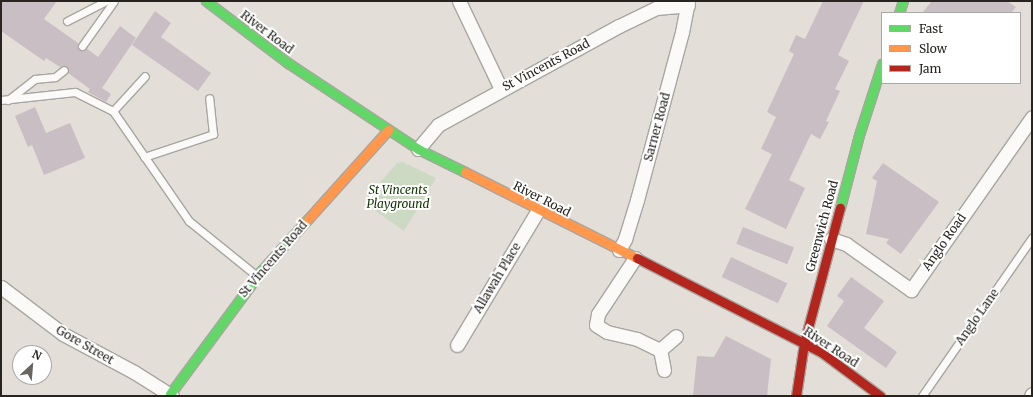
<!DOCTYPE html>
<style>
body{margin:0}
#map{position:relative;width:1033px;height:397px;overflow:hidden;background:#e3dfd8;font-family:Merriweather,serif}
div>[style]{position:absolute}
.green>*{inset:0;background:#ccd9c3}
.building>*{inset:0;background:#c8bec3;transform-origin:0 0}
.roads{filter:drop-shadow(1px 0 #a9a6a1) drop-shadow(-1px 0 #a9a6a1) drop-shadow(0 1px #a9a6a1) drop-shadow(0 -1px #a9a6a1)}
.lane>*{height:7px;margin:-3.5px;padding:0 3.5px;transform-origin:3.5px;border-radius:3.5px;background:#fbfaf9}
.street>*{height:13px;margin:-6.5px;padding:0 6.5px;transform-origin:6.5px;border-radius:6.5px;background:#fbfaf9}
.fast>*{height:9px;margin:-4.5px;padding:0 4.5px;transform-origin:4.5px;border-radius:4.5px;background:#63d668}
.slow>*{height:9px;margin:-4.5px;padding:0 4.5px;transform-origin:4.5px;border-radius:4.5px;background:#ff974d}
.jam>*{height:9px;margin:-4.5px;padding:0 4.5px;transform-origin:4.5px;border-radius:4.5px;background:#b3261e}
span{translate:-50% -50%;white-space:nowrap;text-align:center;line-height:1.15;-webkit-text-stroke:4px #fff;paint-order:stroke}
.street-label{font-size:12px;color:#282521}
.park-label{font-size:12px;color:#103402;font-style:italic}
.frame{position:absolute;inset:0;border:2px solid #282521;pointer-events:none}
.legend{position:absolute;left:881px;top:12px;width:140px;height:72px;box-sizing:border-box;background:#fff;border:1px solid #a9a8a6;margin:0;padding:5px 7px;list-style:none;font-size:12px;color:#282521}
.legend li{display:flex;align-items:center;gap:8px;height:20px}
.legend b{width:20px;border:1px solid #a9a8a6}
.north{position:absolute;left:12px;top:345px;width:40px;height:40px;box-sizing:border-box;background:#fff;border:1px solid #a9a8a6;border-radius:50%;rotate:26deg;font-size:11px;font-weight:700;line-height:16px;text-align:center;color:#282521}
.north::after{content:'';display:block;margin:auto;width:14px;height:18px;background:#696661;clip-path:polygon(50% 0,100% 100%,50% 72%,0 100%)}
</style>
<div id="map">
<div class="green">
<i style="clip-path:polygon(403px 162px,436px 178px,404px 231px,363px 202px,397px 163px)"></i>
</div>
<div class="building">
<i style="clip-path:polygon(1px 1px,57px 1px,44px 19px,78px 43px,79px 50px,86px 48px,98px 57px,120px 26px,136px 38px,102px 88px,111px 94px,106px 102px,88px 92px,90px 89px,68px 73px,66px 66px,60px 67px,46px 58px,44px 61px,1px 31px)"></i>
<i style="clip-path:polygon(823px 1px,864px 1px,838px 55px,849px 61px,835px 89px,840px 91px,826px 121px,829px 122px,820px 139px,811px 134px,789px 180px,805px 188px,786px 229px,745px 209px,772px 154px,761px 149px,776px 117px,767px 112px,794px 54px,789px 51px,796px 35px,805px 39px)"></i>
<i style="clip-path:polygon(932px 1px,1007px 1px,1016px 7px,1011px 13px,922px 13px)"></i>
<i style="clip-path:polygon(155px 11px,171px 23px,161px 37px,211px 73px,198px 91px,132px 45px)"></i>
<i style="clip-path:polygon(35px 107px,46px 133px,70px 123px,85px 158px,44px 175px,32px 145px,28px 147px,15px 116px)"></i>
<i style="clip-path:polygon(883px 163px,939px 202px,901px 254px,886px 243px,889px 239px,866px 234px,877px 181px,872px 178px)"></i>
<i style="left:743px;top:227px;width:55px;height:18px;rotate:22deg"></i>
<i style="left:731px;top:257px;width:62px;height:22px;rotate:25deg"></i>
<i style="clip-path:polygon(851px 277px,884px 301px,864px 328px,897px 352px,886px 368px,827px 326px,844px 301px,837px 296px)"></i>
<i style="clip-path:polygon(726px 336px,771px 359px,767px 396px,693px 396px,697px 356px,714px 357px)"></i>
</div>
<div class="roads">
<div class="lane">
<i style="left:67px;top:21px;width:44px;rotate:-27.1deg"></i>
<i style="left:82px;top:46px;width:55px;rotate:-54.6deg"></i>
<i style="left:1px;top:100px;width:74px;rotate:-6.2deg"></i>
<i style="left:75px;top:92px;width:42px;rotate:26.6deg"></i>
<i style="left:113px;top:111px;width:134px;rotate:55.4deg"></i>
<i style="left:189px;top:221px;width:87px;rotate:39deg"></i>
<i style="left:8px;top:100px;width:34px;rotate:-38deg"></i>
<i style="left:35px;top:79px;width:20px;rotate:-6deg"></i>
<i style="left:55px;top:77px;width:11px;rotate:-38deg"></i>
<i style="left:113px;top:111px;width:47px;rotate:-47.6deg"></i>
<i style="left:144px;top:157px;width:73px;rotate:-18.4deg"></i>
<i style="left:213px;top:134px;width:36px;rotate:-96deg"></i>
<i style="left:922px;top:396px;width:193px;rotate:-55.2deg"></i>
</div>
<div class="street">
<i style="left:459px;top:1px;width:98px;rotate:64.5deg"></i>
<i style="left:418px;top:149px;width:31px;rotate:-50deg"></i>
<i style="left:438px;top:125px;width:206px;rotate:-28.7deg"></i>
<i style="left:619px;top:26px;width:41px;rotate:-25.9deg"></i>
<i style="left:656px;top:8px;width:32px;rotate:-5deg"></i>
<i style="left:831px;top:239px;width:16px;rotate:18deg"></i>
<i style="left:846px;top:244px;width:80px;rotate:35.3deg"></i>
<i style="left:911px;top:290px;width:211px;rotate:-55deg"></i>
<i style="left:619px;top:250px;width:13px;rotate:-61deg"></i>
<i style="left:625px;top:239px;width:41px;rotate:-72.9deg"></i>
<i style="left:637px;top:200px;width:174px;rotate:-75deg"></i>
<i style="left:682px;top:32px;width:32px;rotate:-79deg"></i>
<i style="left:635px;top:258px;width:67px;rotate:123.5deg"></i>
<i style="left:598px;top:314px;width:11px;rotate:100deg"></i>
<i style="left:596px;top:325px;width:13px;rotate:32deg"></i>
<i style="left:607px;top:332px;width:31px;rotate:13deg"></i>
<i style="left:637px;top:339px;width:25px;rotate:26deg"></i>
<i style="left:1px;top:287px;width:78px;rotate:37.2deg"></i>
<i style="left:63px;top:334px;width:81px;rotate:28.2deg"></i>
<i style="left:134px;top:372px;width:45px;rotate:32.3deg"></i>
<i style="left:457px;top:345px;width:157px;rotate:-59deg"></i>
<i style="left:664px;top:370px;width:20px;rotate:-101deg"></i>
<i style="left:660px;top:350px;width:21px;rotate:-41deg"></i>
<i style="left:1031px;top:396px;width:2px;rotate:-63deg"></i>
</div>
<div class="fast">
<i style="left:206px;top:1px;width:103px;rotate:37.1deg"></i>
<i style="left:288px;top:63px;width:156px;rotate:33.5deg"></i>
<i style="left:418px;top:149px;width:52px;rotate:26.1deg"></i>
<i style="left:899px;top:13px;width:13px;rotate:-72deg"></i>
<i style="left:840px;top:208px;width:75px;rotate:-75.4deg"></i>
<i style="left:859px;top:135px;width:75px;rotate:-72.1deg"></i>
<i style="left:170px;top:394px;width:153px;rotate:-53.5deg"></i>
<i style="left:261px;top:271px;width:70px;rotate:-47.9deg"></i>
</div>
<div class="slow">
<i style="left:465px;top:172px;width:192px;rotate:26.6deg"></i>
<i style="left:308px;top:219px;width:120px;rotate:-48deg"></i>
</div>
<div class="jam">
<i style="left:637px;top:258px;width:207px;rotate:27.1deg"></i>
<i style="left:821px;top:352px;width:74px;rotate:36.7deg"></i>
<i style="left:796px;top:396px;width:54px;rotate:-81.4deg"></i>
<i style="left:804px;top:343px;width:140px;rotate:-75.1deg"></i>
</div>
</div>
<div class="street-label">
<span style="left:267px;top:32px;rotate:37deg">River Road</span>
<span style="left:546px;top:65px;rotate:-28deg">St Vincents Road</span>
<span style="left:657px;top:127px;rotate:-75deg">Sarner Road</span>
<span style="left:542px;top:199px;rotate:27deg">River Road</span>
<span style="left:822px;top:226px;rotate:-75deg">Greenwich Road</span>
<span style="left:944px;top:242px;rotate:-55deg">Anglo Road</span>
<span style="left:273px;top:259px;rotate:-49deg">St Vincents Road</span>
<span style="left:497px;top:278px;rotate:-59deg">Allawah Place</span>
<span style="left:977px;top:317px;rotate:-55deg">Anglo Lane</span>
<span style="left:85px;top:345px;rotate:30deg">Gore Street</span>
<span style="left:831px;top:347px;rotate:33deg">River Road</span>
</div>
<div class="park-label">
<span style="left:398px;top:197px">St Vincents<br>Playground</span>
</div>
<div class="frame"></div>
<ul class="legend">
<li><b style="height:5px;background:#63d668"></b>Fast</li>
<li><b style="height:5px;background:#ff974d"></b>Slow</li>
<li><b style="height:5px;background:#b3261e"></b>Jam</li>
</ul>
<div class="north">N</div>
</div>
